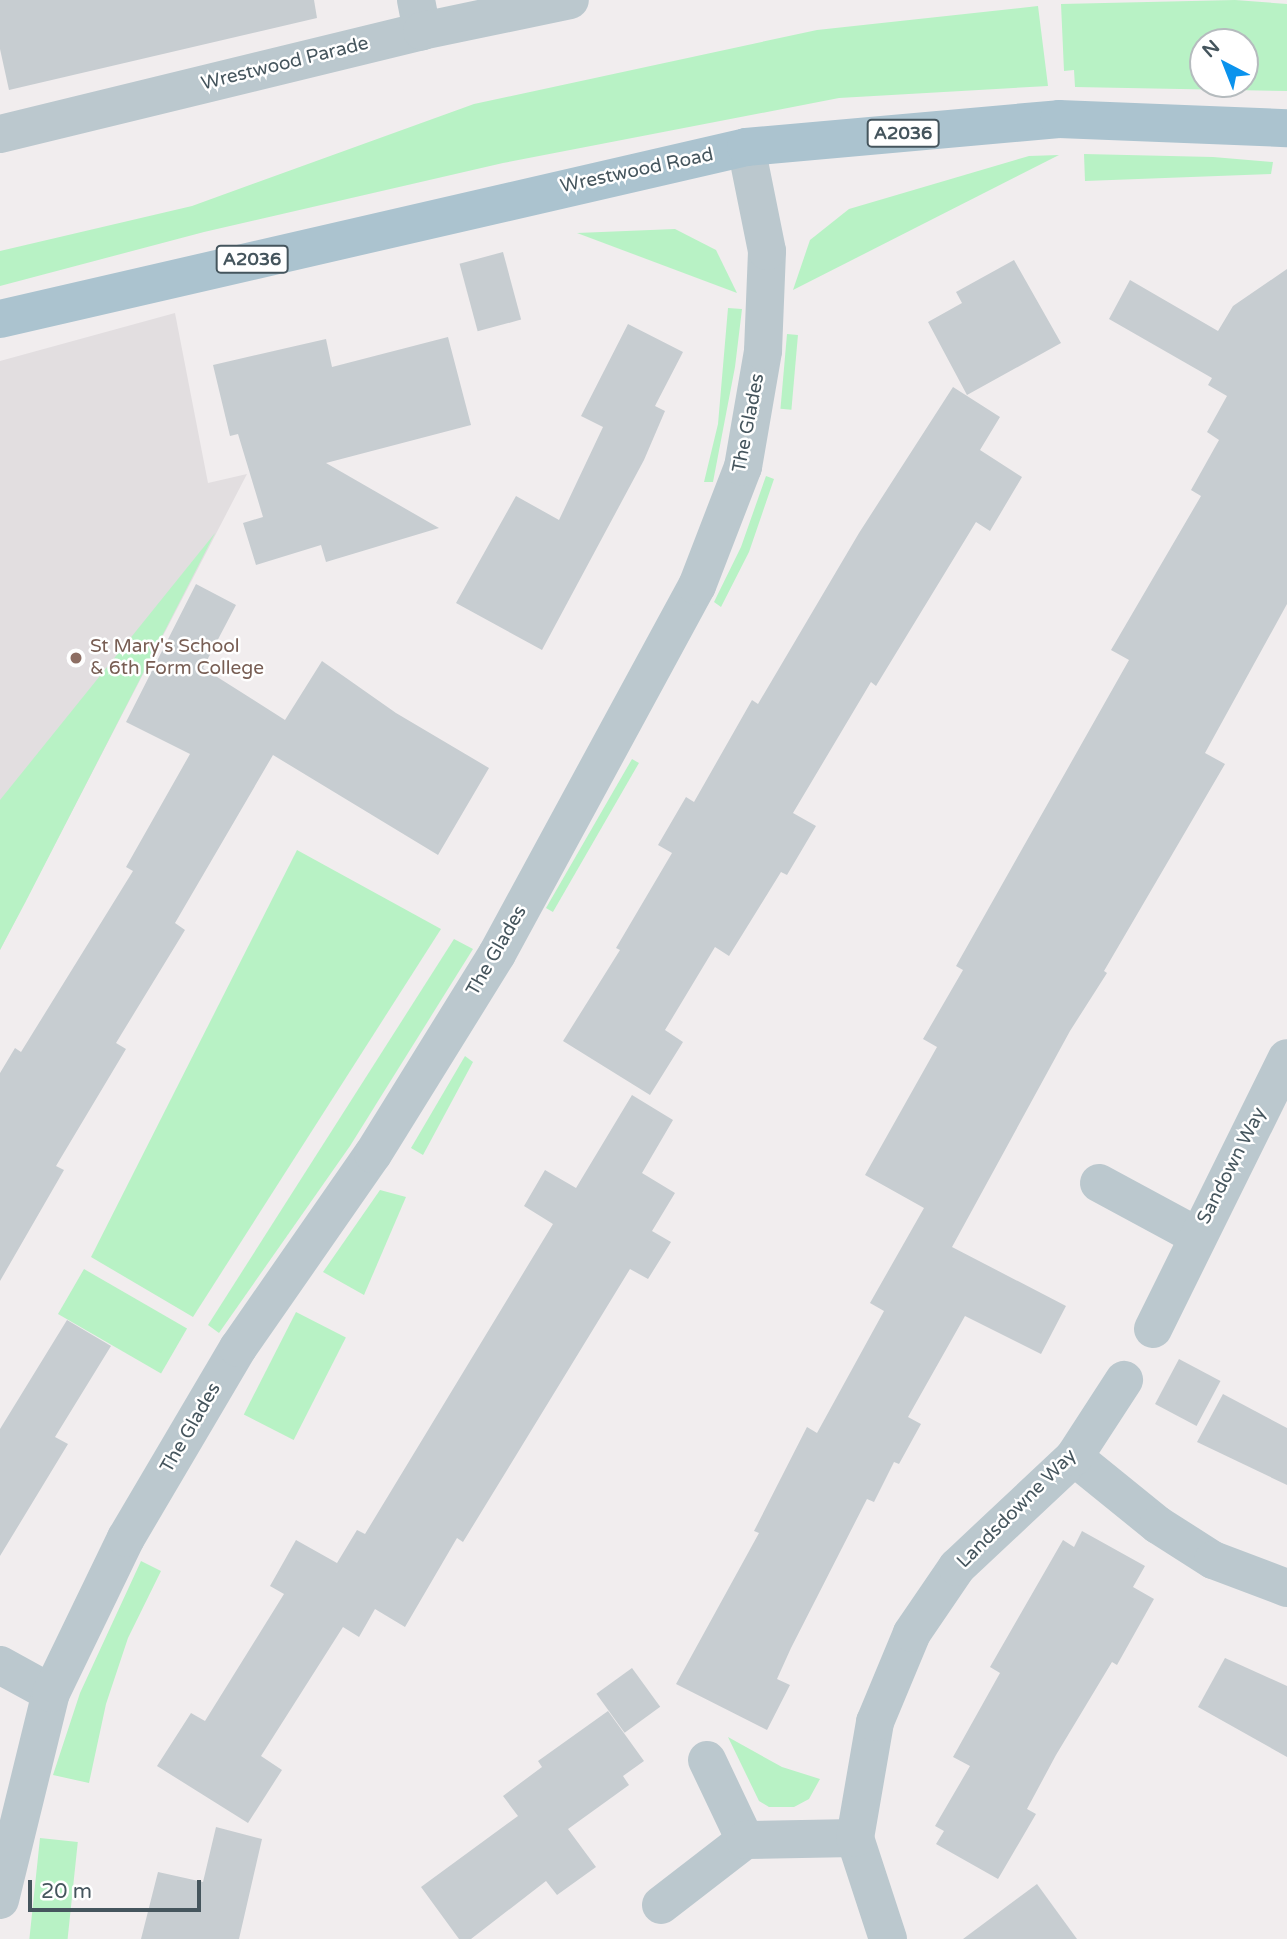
<!DOCTYPE html>
<style>
body{margin:0}
#map{position:relative;width:1287px;height:1939px;overflow:hidden;background:#f1edee;font-family:"Varela Round",sans-serif}
div>[style]{position:absolute}
.education>*{inset:0;background:#e2dee0}
.green>*{inset:0;background:#b8f2c5;transform-origin:0 0}
.building>*{inset:0;background:#c7cdd1;transform-origin:0 0}
.minor>*{height:38px;margin:-19px;padding:0 19px;transform-origin:19px;border-radius:19px;background:#bbc8ce}
.primary>*{height:38px;margin:-19px;padding:0 19px;transform-origin:19px;border-radius:19px;background:#abc3cf}
.dots>*{width:19px;height:19px;translate:-50% -50%;box-sizing:border-box;border:4px solid #fff;border-radius:50%}
span{translate:-50% -50%;white-space:nowrap;text-align:center;line-height:1.15;-webkit-text-stroke:5px #fff;paint-order:stroke}
.shield-label span{padding:2px 5px;background:#fff;border:2px solid;border-radius:5px;-webkit-text-stroke-width:0}
.shield-label{font-size:18px;color:#45555d;font-weight:700}
.street-label{font-size:19px;color:#45555d}
.education-label{font-size:19px;color:#785e54}
.left{translate:0 -50%;text-align:left}
.north{position:absolute;left:1189px;top:28px;width:70px;height:70px;box-sizing:border-box;background:#fff;border:2px solid #b5bbbe;border-radius:50%;rotate:318deg;font-size:19px;font-weight:700;line-height:28px;text-align:center;color:#45555d}
.north::after{content:'';display:block;margin:auto;width:24px;height:32px;background:#0b93ed;clip-path:polygon(50% 0,100% 100%,50% 72%,0 100%)}
.scale{position:absolute;left:28px;top:1880px;width:173px;height:32px;box-sizing:border-box;border:4px solid #45555d;border-top:0;padding-left:9px;font-size:21px;line-height:24px;white-space:nowrap;color:#45555d;-webkit-text-stroke:5px #fff;paint-order:stroke}
</style>
<div id="map">
<div class="education">
<i style="clip-path:polygon(175px 313px,208px 483px,247px 474px,0 950px,0 361px)"></i>
</div>
<div class="green">
<i style="clip-path:polygon(evenodd,1235px 0,1287px 4px,1287px 91px,1075px 87px,1074px 70px,1064px 71px,1061px 4px,1235px 0,1203px 42px,1245px 42px,1245px 84px,1203px 84px,1203px 42px)"></i>
<i style="clip-path:polygon(1038px 6px,1048px 86px,839px 98px,503px 163px,204px 232px,0 286px,0 251px,192px 206px,474px 104px,817px 30px)"></i>
<i style="clip-path:polygon(1084px 154px,1213px 157px,1273px 162px,1271px 174px,1085px 181px)"></i>
<i style="clip-path:polygon(1059px 155px,793px 290px,810px 240px,849px 209px,1029px 156px)"></i>
<i style="clip-path:polygon(675px 229px,716px 250px,737px 293px,577px 233px)"></i>
<i style="clip-path:polygon(728px 308px,742px 309px,735px 367px,713px 482px,704px 482px,718px 424px)"></i>
<i style="left:787px;top:334px;width:11px;height:75px;rotate:5deg"></i>
<i style="clip-path:polygon(766px 476px,774px 479px,749px 552px,721px 607px,714px 602px,741px 547px)"></i>
<i style="clip-path:polygon(215px 533px,26px 901px,0 950px,0 800px)"></i>
<i style="left:632px;top:759px;width:8px;height:172px;rotate:30deg"></i>
<i style="clip-path:polygon(297px 850px,441px 929px,193px 1317px,91px 1257px)"></i>
<i style="clip-path:polygon(454px 939px,473px 949px,350px 1146px,219px 1333px,208px 1325px)"></i>
<i style="clip-path:polygon(465px 1056px,473px 1062px,423px 1155px,411px 1148px)"></i>
<i style="clip-path:polygon(380px 1190px,406px 1197px,364px 1295px,323px 1272px)"></i>
<i style="left:84px;top:1269px;width:119px;height:52px;rotate:30deg"></i>
<i style="left:296px;top:1312px;width:56px;height:115px;rotate:27deg"></i>
<i style="clip-path:polygon(141px 1561px,161px 1571px,128px 1638px,106px 1704px,89px 1783px,53px 1775px,80px 1693px)"></i>
<i style="clip-path:polygon(728px 1737px,782px 1767px,820px 1779px,809px 1799px,794px 1807px,769px 1807px,759px 1801px)"></i>
<i style="left:40px;top:1838px;width:38px;height:102px;rotate:6deg"></i>
</div>
<div class="building">
<i style="clip-path:polygon(0 0,314px 0,317px 18px,9px 90px,0 49px)"></i>
<i style="left:503px;top:252px;width:70px;height:45px;rotate:75deg"></i>
<i style="clip-path:polygon(1014px 260px,1061px 343px,967px 395px,928px 322px,962px 303px,956px 292px)"></i>
<i style="clip-path:polygon(1287px 269px,1287px 604px,1205px 753px,1225px 764px,1104px 971px,1107px 973px,1070px 1031px,952px 1247px,1066px 1306px,1041px 1354px,965px 1316px,908px 1417px,921px 1424px,899px 1464px,894px 1462px,874px 1502px,867px 1499px,791px 1648px,777px 1679px,790px 1685px,767px 1730px,676px 1684px,759px 1533px,754px 1531px,807px 1427px,817px 1433px,884px 1311px,870px 1303px,924px 1208px,865px 1175px,937px 1047px,923px 1039px,963px 970px,956px 966px,1129px 660px,1111px 650px,1201px 496px,1191px 490px,1219px 440px,1207px 432px,1227px 396px,1208px 385px,1212px 378px,1109px 319px,1130px 280px,1218px 331px,1233px 306px)"></i>
<i style="clip-path:polygon(628px 324px,683px 352px,655px 406px,665px 411px,644px 460px,542px 650px,456px 603px,516px 496px,559px 520px,603px 427px,581px 416px)"></i>
<i style="clip-path:polygon(448px 337px,471px 425px,326px 463px,439px 528px,326px 562px,321px 545px,256px 565px,243px 523px,263px 517px,238px 434px,230px 436px,213px 365px,326px 339px,332px 367px)"></i>
<i style="clip-path:polygon(953px 387px,1000px 417px,980px 450px,1022px 477px,990px 531px,976px 522px,876px 686px,871px 682px,793px 813px,816px 826px,787px 875px,781px 872px,729px 956px,715px 947px,665px 1030px,683px 1042px,650px 1095px,563px 1041px,620px 950px,616px 948px,672px 853px,658px 845px,686px 797px,694px 802px,752px 700px,758px 704px,859px 533px)"></i>
<i style="clip-path:polygon(196px 584px,236px 605px,203px 668px,285px 720px,322px 661px,396px 713px,489px 768px,438px 855px,273px 755px,175px 923px,185px 930px,116px 1043px,126px 1049px,56px 1166px,64px 1170px,0 1281px,0 1073px,15px 1048px,21px 1052px,133px 871px,126px 867px,190px 754px,126px 722px)"></i>
<i style="clip-path:polygon(632px 1095px,673px 1120px,642px 1173px,675px 1193px,652px 1231px,671px 1242px,648px 1279px,630px 1269px,463px 1542px,457px 1538px,405px 1627px,375px 1609px,359px 1637px,343px 1627px,261px 1756px,282px 1770px,248px 1823px,157px 1766px,191px 1713px,205px 1721px,284px 1594px,270px 1586px,296px 1540px,337px 1563px,357px 1530px,365px 1534px,553px 1224px,524px 1206px,545px 1170px,576px 1188px)"></i>
<i style="clip-path:polygon(67px 1320px,111px 1346px,55px 1437px,68px 1444px,0 1556px,0 1429px)"></i>
<i style="left:1179px;top:1359px;width:47px;height:51px;rotate:28deg"></i>
<i style="clip-path:polygon(1223px 1394px,1287px 1428px,1287px 1485px,1197px 1442px)"></i>
<i style="clip-path:polygon(1082px 1531px,1145px 1566px,1133px 1587px,1154px 1599px,1117px 1665px,1112px 1662px,1056px 1755px,1027px 1809px,1036px 1814px,998px 1879px,936px 1844px,944px 1831px,935px 1826px,970px 1766px,953px 1757px,1000px 1673px,990px 1667px,1063px 1540px,1074px 1547px)"></i>
<i style="clip-path:polygon(1225px 1658px,1287px 1686px,1287px 1757px,1198px 1707px)"></i>
<i style="left:632px;top:1668px;width:48px;height:44px;rotate:54deg"></i>
<i style="clip-path:polygon(608px 1711px,644px 1761px,623px 1776px,629px 1785px,568px 1829px,596px 1867px,557px 1895px,546px 1881px,471px 1939px,459px 1939px,421px 1887px,518px 1816px,503px 1796px,542px 1767px,538px 1761px)"></i>
<i style="clip-path:polygon(216px 1827px,262px 1839px,239px 1939px,141px 1939px,158px 1872px,203px 1882px)"></i>
<i style="clip-path:polygon(1037px 1884px,1077px 1939px,963px 1939px)"></i>
</div>
<div class="minor">
<i style="left:416px;top:0;width:32px;rotate:79deg"></i>
<i style="left:0;top:134px;width:434px;rotate:-13.7deg"></i>
<i style="left:422px;top:31px;width:151px;rotate:-11.8deg"></i>
<i style="left:1099px;top:1183px;width:111px;rotate:28.4deg"></i>
<i style="left:1153px;top:1329px;width:302px;rotate:-63.7deg"></i>
<i style="left:1074px;top:1457px;width:108px;rotate:39deg"></i>
<i style="left:1158px;top:1525px;width:65px;rotate:32.5deg"></i>
<i style="left:1213px;top:1560px;width:79px;rotate:20.7deg"></i>
<i style="left:0;top:1665px;width:58px;rotate:28.8deg"></i>
<i style="left:707px;top:1760px;width:89px;rotate:64.6deg"></i>
<i style="left:0;top:1900px;width:213px;rotate:-76.2deg"></i>
<i style="left:51px;top:1693px;width:172px;rotate:-64.2deg"></i>
<i style="left:126px;top:1538px;width:221px;rotate:-59.5deg"></i>
<i style="left:238px;top:1348px;width:236px;rotate:-55.2deg"></i>
<i style="left:373px;top:1154px;width:235px;rotate:-58.2deg"></i>
<i style="left:497px;top:954px;width:419px;rotate:-61.5deg"></i>
<i style="left:697px;top:586px;width:128px;rotate:-68.9deg"></i>
<i style="left:743px;top:467px;width:118px;rotate:-80.2deg"></i>
<i style="left:763px;top:351px;width:100px;rotate:-87.7deg"></i>
<i style="left:767px;top:251px;width:106px;rotate:-101.4deg"></i>
<i style="left:661px;top:1905px;width:106px;rotate:-37.7deg"></i>
<i style="left:745px;top:1840px;width:110px;rotate:-1deg"></i>
<i style="left:888px;top:1939px;width:106px;rotate:-108.1deg"></i>
<i style="left:855px;top:1838px;width:118px;rotate:-80.2deg"></i>
<i style="left:875px;top:1722px;width:96px;rotate:-67.4deg"></i>
<i style="left:912px;top:1633px;width:80px;rotate:-55.7deg"></i>
<i style="left:957px;top:1567px;width:161px;rotate:-43.2deg"></i>
<i style="left:1074px;top:1457px;width:92px;rotate:-57deg"></i>
</div>
<div class="primary">
<i style="left:0;top:319px;width:766px;rotate:-12.98deg"></i>
<i style="left:746px;top:147px;width:314px;rotate:-5.1deg"></i>
<i style="left:1059px;top:119px;width:228px;rotate:2.3deg"></i>
</div>
<div class="dots">
<i style="left:76px;top:658px;background:#8d6e63"></i>
</div>
<div class="shield-label">
<span style="left:903px;top:133px">A2036</span>
<span style="left:252px;top:259px">A2036</span>
</div>
<div class="street-label">
<span style="left:285px;top:64px;rotate:-14deg">Wrestwood Parade</span>
<span style="left:637px;top:171px;rotate:-12deg">Wrestwood Road</span>
<span style="left:749px;top:423px;rotate:-79deg">The Glades</span>
<span style="left:497px;top:951px;rotate:-60deg">The Glades</span>
<span style="left:1232px;top:1166px;rotate:-63deg">Sandown Way</span>
<span style="left:191px;top:1428px;rotate:-60deg">The Glades</span>
<span style="left:1017px;top:1509px;rotate:-45deg">Landsdowne Way</span>
</div>
<div class="education-label">
<span class="left" style="left:90px;top:658px">St Mary's School<br>&amp; 6th Form College</span>
</div>
<div class="north">N</div>
<div class="scale">20 m</div>
</div>
